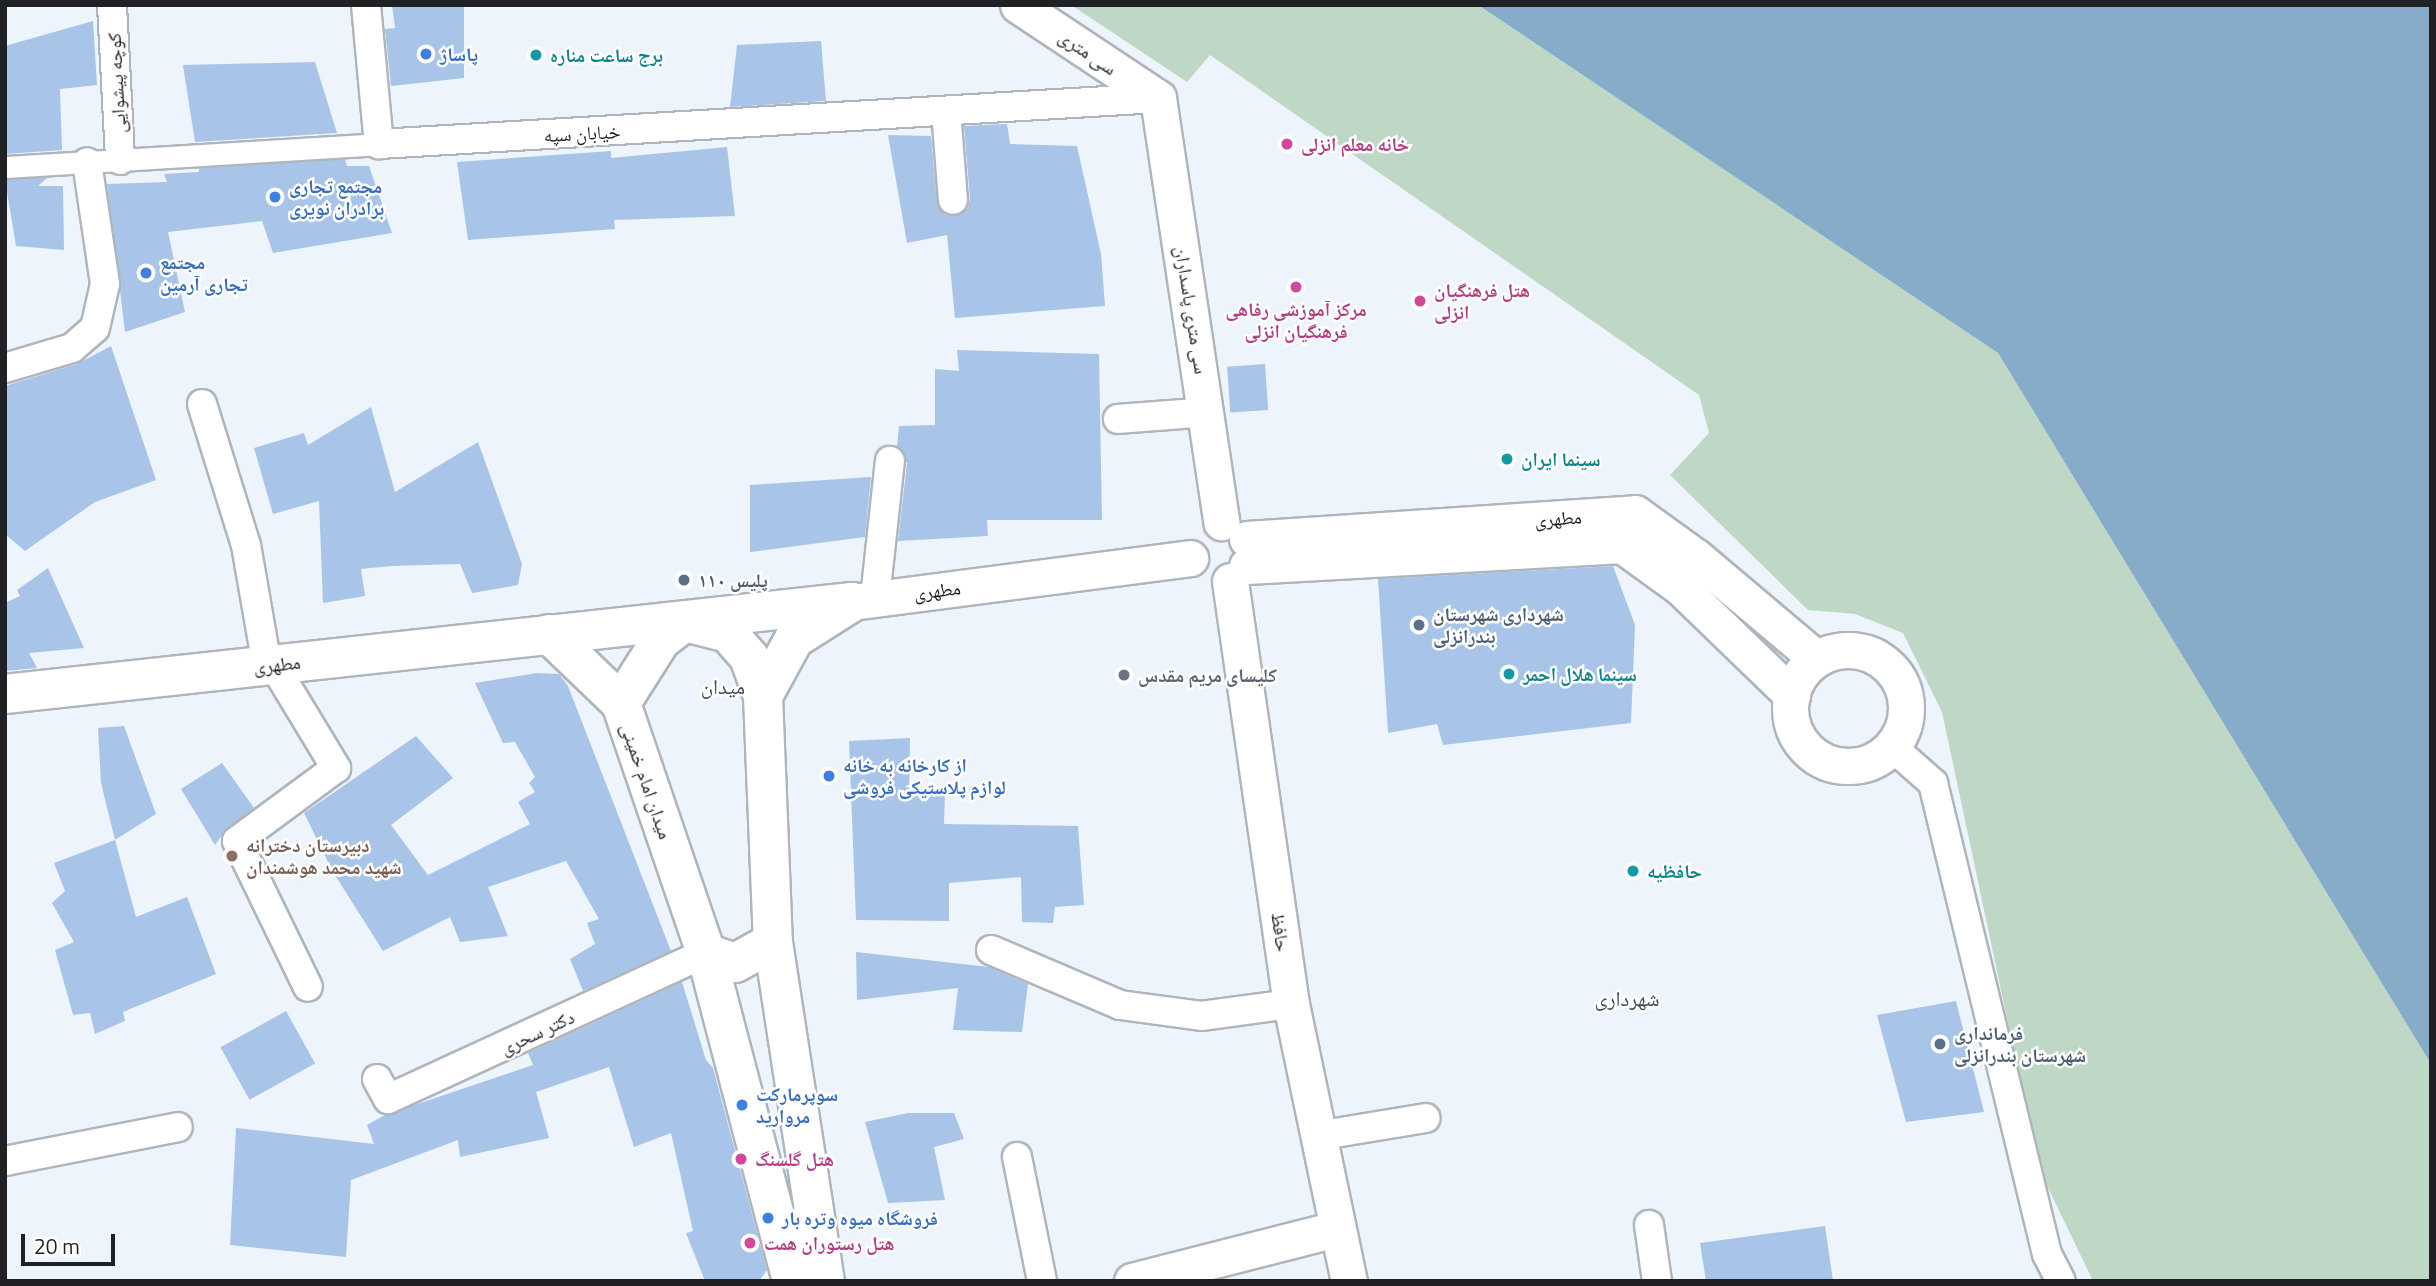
<!DOCTYPE html>
<meta charset="utf-8">
<style>
body{margin:0}
#map{position:relative;width:2436px;height:1286px;overflow:hidden;background:#eef4fc;font-family:"Titillium Web","Noto Naskh Arabic",sans-serif}
div>[style]{position:absolute}
.green>*{inset:0;background:#bfd8c5}
.water>*{inset:0;background:#87acc9}
.building>*{inset:0;background:#a8c4e8;transform-origin:0 0}
.roads{filter:drop-shadow(2px 0 #afb5bc) drop-shadow(-2px 0 #afb5bc) drop-shadow(0 2px #afb5bc) drop-shadow(0 -2px #afb5bc)}
.pedestrian>*{height:21px;margin:-10.5px;padding:0 10.5px;transform-origin:10.5px;border-radius:10.5px;background:#fff}
.minor>*{height:28px;margin:-14px;padding:0 14px;transform-origin:14px;border-radius:14px;background:#fff}
.tertiary>*{height:35px;margin:-17.5px;padding:0 17.5px;transform-origin:17.5px;border-radius:17.5px;background:#fff}
.tertiary>.ring{margin:-17.5px;padding:0;box-sizing:content-box;background:none;border:35px solid #fff;border-radius:50%}
.secondary>*{height:38px;margin:-19px;padding:0 19px;transform-origin:19px;border-radius:19px;background:#fff}
.primary>*{height:38px;margin:-19px;padding:0 19px;transform-origin:19px;border-radius:19px;background:#fff}
.dots>*{width:19px;height:19px;translate:-50% -50%;box-sizing:border-box;border:4px solid #fff;border-radius:50%}
span{translate:-50% -50%;white-space:nowrap;text-align:center;line-height:1.15;-webkit-text-stroke:5px #fff;paint-order:stroke}
.street-label{font-size:19px;color:#1f2124}
.shop-label{font-size:19px;color:#366cbe;font-weight:700}
.left{translate:0 -50%;text-align:left}
.culture-label{font-size:19px;color:#0d838f;font-weight:700}
.hotel-label{font-size:19px;color:#b23c85;font-weight:700}
.service-label{font-size:19px;color:#4e5e75;font-weight:700}
.worship-label{font-size:19px;color:#5b616d;font-weight:700}
.education-label{font-size:19px;color:#785e54;font-weight:700}
.neighbourhood-label{font-size:21px;color:#464b51}
.frame{position:absolute;inset:0;border:7px solid #1f2124;pointer-events:none}
.scale{position:absolute;left:21px;top:1234px;width:94px;height:32px;box-sizing:border-box;border:4px solid #1f2124;border-top:0;padding-left:9px;font-size:21px;line-height:24px;white-space:nowrap;color:#1f2124;-webkit-text-stroke:5px #fff;paint-order:stroke}
</style>
<div id="map">
<div class="green">
<i style="clip-path:polygon(1071px 5px,1478px 5px,1998px 353px,2431px 1064px,2431px 1281px,2093px 1281px,2039px 1169px,1942px 712px,1903px 633px,1855px 614px,1808px 610px,1670px 475px,1709px 433px,1699px 395px,1210px 55px,1187px 82px)"></i>
</div>
<div class="water">
<i style="clip-path:polygon(1478px 5px,2431px 5px,2431px 1064px,1998px 353px)"></i>
</div>
<div class="building">
<i style="clip-path:polygon(392px 5px,464px 5px,464px 78px,391px 86px,385px 29px,395px 28px)"></i>
<i style="clip-path:polygon(93px 21px,97px 85px,60px 89px,62px 150px,5px 154px,5px 46px)"></i>
<i style="clip-path:polygon(821px 41px,826px 101px,730px 107px,737px 45px)"></i>
<i style="clip-path:polygon(315px 62px,337px 133px,195px 142px,183px 65px)"></i>
<i style="clip-path:polygon(1007px 124px,1010px 144px,1077px 146px,1101px 254px,1105px 306px,955px 318px,947px 235px,907px 243px,888px 135px,931px 136px,937px 202px,945px 215px,955px 216px,968px 208px,970px 199px,964px 126px)"></i>
<i style="clip-path:polygon(727px 147px,735px 216px,614px 220px,615px 229px,468px 240px,457px 162px,611px 151px,611px 158px)"></i>
<i style="clip-path:polygon(345px 159px,347px 166px,369px 166px,392px 233px,273px 253px,262px 221px,168px 232px,185px 312px,125px 332px,107px 184px,167px 182px,164px 174px,199px 172px,199px 168px)"></i>
<i style="clip-path:polygon(48px 177px,38px 186px,63px 186px,64px 250px,16px 246px,5px 180px)"></i>
<i style="clip-path:polygon(111px 346px,156px 480px,95px 502px,25px 551px,5px 534px,5px 386px,77px 364px)"></i>
<i style="clip-path:polygon(957px 350px,1099px 354px,1102px 520px,987px 520px,988px 536px,898px 541px,907px 463px,897px 446px,899px 426px,935px 425px,935px 369px,959px 371px)"></i>
<i style="left:1265px;top:364px;width:46px;height:38px;rotate:86deg"></i>
<i style="clip-path:polygon(371px 407px,395px 492px,478px 442px,522px 564px,518px 585px,472px 593px,460px 564px,391px 566px,361px 569px,365px 596px,323px 603px,319px 501px,273px 514px,254px 448px,304px 433px,308px 445px)"></i>
<i style="clip-path:polygon(871px 477px,865px 537px,750px 552px,750px 485px)"></i>
<i style="clip-path:polygon(1613px 566px,1635px 625px,1631px 723px,1443px 745px,1437px 724px,1388px 733px,1378px 579px)"></i>
<i style="clip-path:polygon(48px 568px,84px 648px,29px 653px,37px 668px,5px 671px,5px 603px,20px 596px,17px 590px)"></i>
<i style="clip-path:polygon(537px 673px,559px 674px,568px 686px,671px 951px,583px 991px,570px 959px,595px 944px,587px 923px,599px 919px,566px 861px,488px 887px,508px 936px,460px 942px,450px 917px,383px 951px,333px 872px,304px 813px,416px 736px,453px 778px,391px 825px,428px 875px,530px 824px,518px 802px,535px 792px,529px 783px,535px 777px,515px 742px,503px 743px,475px 683px)"></i>
<i style="clip-path:polygon(124px 726px,156px 814px,115px 840px,101px 783px,98px 728px)"></i>
<i style="clip-path:polygon(910px 738px,909px 793px,945px 793px,944px 824px,1078px 826px,1084px 905px,1055px 907px,1053px 923px,1022px 922px,1021px 877px,949px 883px,949px 921px,856px 920px,849px 741px)"></i>
<i style="clip-path:polygon(222px 763px,254px 808px,227px 828px,215px 845px,181px 789px)"></i>
<i style="clip-path:polygon(115px 840px,136px 917px,187px 897px,216px 974px,123px 1012px,125px 1021px,95px 1034px,90px 1013px,73px 1015px,55px 950px,74px 942px,52px 903px,65px 891px,54px 863px)"></i>
<i style="clip-path:polygon(856px 952px,989px 967px,1028px 984px,1022px 1032px,953px 1030px,958px 988px,857px 1000px)"></i>
<i style="clip-path:polygon(682px 982px,706px 1060px,713px 1068px,767px 1270px,759px 1281px,705px 1281px,686px 1233px,693px 1231px,671px 1133px,634px 1147px,609px 1067px,536px 1092px,549px 1138px,460px 1157px,458px 1140px,351px 1180px,346px 1257px,230px 1245px,236px 1128px,374px 1144px,367px 1125px,385px 1115px,533px 1065px,528px 1053px)"></i>
<i style="clip-path:polygon(1956px 1001px,1984px 1112px,1906px 1122px,1877px 1015px)"></i>
<i style="left:286px;top:1011px;width:60px;height:75px;rotate:61deg"></i>
<i style="clip-path:polygon(908px 1113px,954px 1113px,964px 1139px,934px 1147px,945px 1200px,888px 1203px,865px 1122px)"></i>
<i style="clip-path:polygon(1825px 1226px,1833px 1281px,1706px 1281px,1700px 1243px)"></i>
</div>
<div class="roads">
<div class="pedestrian">
<i style="left:5px;top:167px;width:375px;rotate:-3.5deg"></i>
</div>
<div class="minor">
<i style="left:112px;top:5px;width:155px;rotate:87deg"></i>
<i style="left:366px;top:5px;width:140px;rotate:84.7deg"></i>
<i style="left:379px;top:144px;width:780px;rotate:-3.38deg"></i>
<i style="left:946px;top:111px;width:89px;rotate:85.5deg"></i>
<i style="left:5px;top:368px;width:70px;rotate:-16.6deg"></i>
<i style="left:72px;top:348px;width:30px;rotate:-41deg"></i>
<i style="left:95px;top:328px;width:45px;rotate:-77.2deg"></i>
<i style="left:105px;top:284px;width:123px;rotate:-98.4deg"></i>
<i style="left:202px;top:404px;width:148px;rotate:72.7deg"></i>
<i style="left:246px;top:545px;width:122px;rotate:80.1deg"></i>
<i style="left:1118px;top:419px;width:90px;rotate:-4.4deg"></i>
<i style="left:875px;top:598px;width:138px;rotate:-83.8deg"></i>
<i style="left:273px;top:664px;width:122px;rotate:58.8deg"></i>
<i style="left:336px;top:768px;width:123px;rotate:143.6deg"></i>
<i style="left:237px;top:841px;width:162px;rotate:64.1deg"></i>
<i style="left:1891px;top:746px;width:56px;rotate:41.4deg"></i>
<i style="left:1933px;top:783px;width:485px;rotate:76.4deg"></i>
<i style="left:2047px;top:1254px;width:30px;rotate:63deg"></i>
<i style="left:991px;top:950px;width:140px;rotate:23.1deg"></i>
<i style="left:1120px;top:1005px;width:82px;rotate:7.7deg"></i>
<i style="left:1201px;top:1016px;width:91px;rotate:-7.6deg"></i>
<i style="left:377px;top:1079px;width:23px;rotate:61deg"></i>
<i style="left:388px;top:1099px;width:350px;rotate:-24.7deg"></i>
<i style="left:1317px;top:1136px;width:110px;rotate:-9.4deg"></i>
<i style="left:1017px;top:1157px;width:126px;rotate:78.6deg"></i>
<i style="left:5px;top:1161px;width:176px;rotate:-11.1deg"></i>
<i style="left:1649px;top:1225px;width:57px;rotate:81.9deg"></i>
</div>
<div class="tertiary">
<i style="left:1018px;top:5px;width:168px;rotate:33.6deg"></i>
<i style="left:1158px;top:98px;width:429px;rotate:81.5deg"></i>
<i style="left:1247px;top:539px;width:389px;rotate:-3.8deg"></i>
<i style="left:1635px;top:513px;width:75px;rotate:35.8deg"></i>
<i style="left:1696px;top:557px;width:158px;rotate:40.1deg"></i>
<i style="left:1247px;top:566px;width:376px;rotate:-3.2deg"></i>
<i style="left:1622px;top:545px;width:72px;rotate:35.9deg"></i>
<i style="left:1680px;top:587px;width:156px;rotate:44deg"></i>
<i style="left:1230px;top:581px;width:427px;rotate:81.8deg"></i>
<i style="left:1291px;top:1004px;width:283px;rotate:78.2deg"></i>
<i style="left:852px;top:602px;width:341px;rotate:-7.4deg"></i>
<i class="ring" style="left:1790px;top:650px;width:81px;height:81px"></i>
<i style="left:1132px;top:1281px;width:211px;rotate:-14.3deg"></i>
</div>
<div class="secondary">
<i style="left:5px;top:694px;width:852px;rotate:-6.2deg"></i>
</div>
<div class="primary">
<i style="left:549px;top:634px;width:100px;rotate:43.8deg"></i>
<i style="left:763px;top:696px;width:65px;rotate:-61.5deg"></i>
<i style="left:794px;top:639px;width:69px;rotate:-32.5deg"></i>
<i style="left:773px;top:942px;width:43px;rotate:151.1deg"></i>
<i style="left:735px;top:963px;width:31px;rotate:-161deg"></i>
<i style="left:706px;top:953px;width:264px;rotate:-108.8deg"></i>
<i style="left:621px;top:703px;width:75px;rotate:-57.6deg"></i>
<i style="left:661px;top:640px;width:30px;rotate:-37deg"></i>
<i style="left:685px;top:622px;width:44px;rotate:14.3deg"></i>
<i style="left:728px;top:633px;width:32px;rotate:49deg"></i>
<i style="left:749px;top:657px;width:41px;rotate:70.3deg"></i>
<i style="left:763px;top:696px;width:246px;rotate:87.7deg"></i>
<i style="left:773px;top:942px;width:343px;rotate:81.3deg"></i>
<i style="left:706px;top:953px;width:339px;rotate:75.3deg"></i>
</div>
</div>
<div class="dots">
<i style="left:426px;top:54px;background:#3f7fe0"></i>
<i style="left:536px;top:55px;background:#0f9aa8"></i>
<i style="left:1287px;top:144px;background:#d1479c"></i>
<i style="left:275px;top:197px;background:#3f7fe0"></i>
<i style="left:146px;top:273px;background:#3f7fe0"></i>
<i style="left:1296px;top:287px;background:#d1479c"></i>
<i style="left:1420px;top:301px;background:#d1479c"></i>
<i style="left:1507px;top:459px;background:#0f9aa8"></i>
<i style="left:684px;top:580px;background:#5c6f8a"></i>
<i style="left:1419px;top:625px;background:#5c6f8a"></i>
<i style="left:1509px;top:674px;background:#0f9aa8"></i>
<i style="left:1124px;top:675px;background:#6b7280"></i>
<i style="left:829px;top:776px;background:#3f7fe0"></i>
<i style="left:232px;top:856px;background:#8d6e63"></i>
<i style="left:1633px;top:871px;background:#0f9aa8"></i>
<i style="left:1940px;top:1044px;background:#5c6f8a"></i>
<i style="left:742px;top:1105px;background:#3f7fe0"></i>
<i style="left:741px;top:1159px;background:#d1479c"></i>
<i style="left:768px;top:1218px;background:#3f7fe0"></i>
<i style="left:750px;top:1243px;background:#d1479c"></i>
</div>
<div class="street-label">
<span style="left:1088px;top:52px;rotate:34deg">سی متری</span>
<span style="left:116px;top:83px;rotate:-93deg">کوچه پیشوایی</span>
<span style="left:582px;top:133px;rotate:-3deg">خیابان سپه</span>
<span style="left:1192px;top:310px;rotate:81deg">سی متری پاسداران</span>
<span style="left:1558px;top:518px;rotate:-4deg">مطهری</span>
<span style="left:937px;top:590px;rotate:-7deg">مطهری</span>
<span style="left:277px;top:664px;rotate:-6deg">مطهری</span>
<span style="left:647px;top:781px;rotate:71deg">میدان امام خمینی</span>
<span style="left:1281px;top:932px;rotate:82deg">حافظ</span>
<span style="left:537px;top:1032px;rotate:-25deg">دکتر سحری</span>
</div>
<div class="shop-label">
<span class="left" style="left:440px;top:54px">پاساژ</span>
<span class="left" style="left:289px;top:197px">مجتمع تجاری<br>برادران نویری</span>
<span class="left" style="left:160px;top:273px">مجتمع<br>تجاری آرمین</span>
<span class="left" style="left:843px;top:776px">از کارخانه به خانه<br>لوازم پلاستیکی فروشی</span>
<span class="left" style="left:756px;top:1105px">سوپرمارکت<br>مروارید</span>
<span class="left" style="left:782px;top:1218px">فروشگاه میوه وتره بار</span>
</div>
<div class="culture-label">
<span class="left" style="left:550px;top:55px">برج ساعت مناره</span>
<span class="left" style="left:1521px;top:459px">سینما ایران</span>
<span class="left" style="left:1523px;top:674px">سینما هلال احمر</span>
<span class="left" style="left:1647px;top:871px">حافظیه</span>
</div>
<div class="hotel-label">
<span class="left" style="left:1301px;top:144px">خانه معلم انزلی</span>
<span class="left" style="left:1434px;top:301px">هتل فرهنگیان<br>انزلی</span>
<span style="left:1296px;top:320px">مرکز آموزشی رفاهی<br>فرهنگیان انزلی</span>
<span class="left" style="left:755px;top:1159px">هتل گلسنگ</span>
<span class="left" style="left:764px;top:1243px">هتل رستوران همت</span>
</div>
<div class="service-label">
<span class="left" style="left:698px;top:580px">پلیس ۱۱۰</span>
<span class="left" style="left:1433px;top:625px">شهرداری شهرستان<br>بندرانزلی</span>
<span class="left" style="left:1954px;top:1044px">فرمانداری<br>شهرستان بندرانزلی</span>
</div>
<div class="worship-label">
<span class="left" style="left:1138px;top:675px">کلیسای مریم مقدس</span>
</div>
<div class="education-label">
<span class="left" style="left:246px;top:856px">دبیرستان دخترانه<br>شهید محمد هوشمندان</span>
</div>
<div class="neighbourhood-label">
<span style="left:723px;top:686px">میدان</span>
<span style="left:1627px;top:998px">شهرداری</span>
</div>
<div class="frame"></div>
<div class="scale">20 m</div>
</div>
